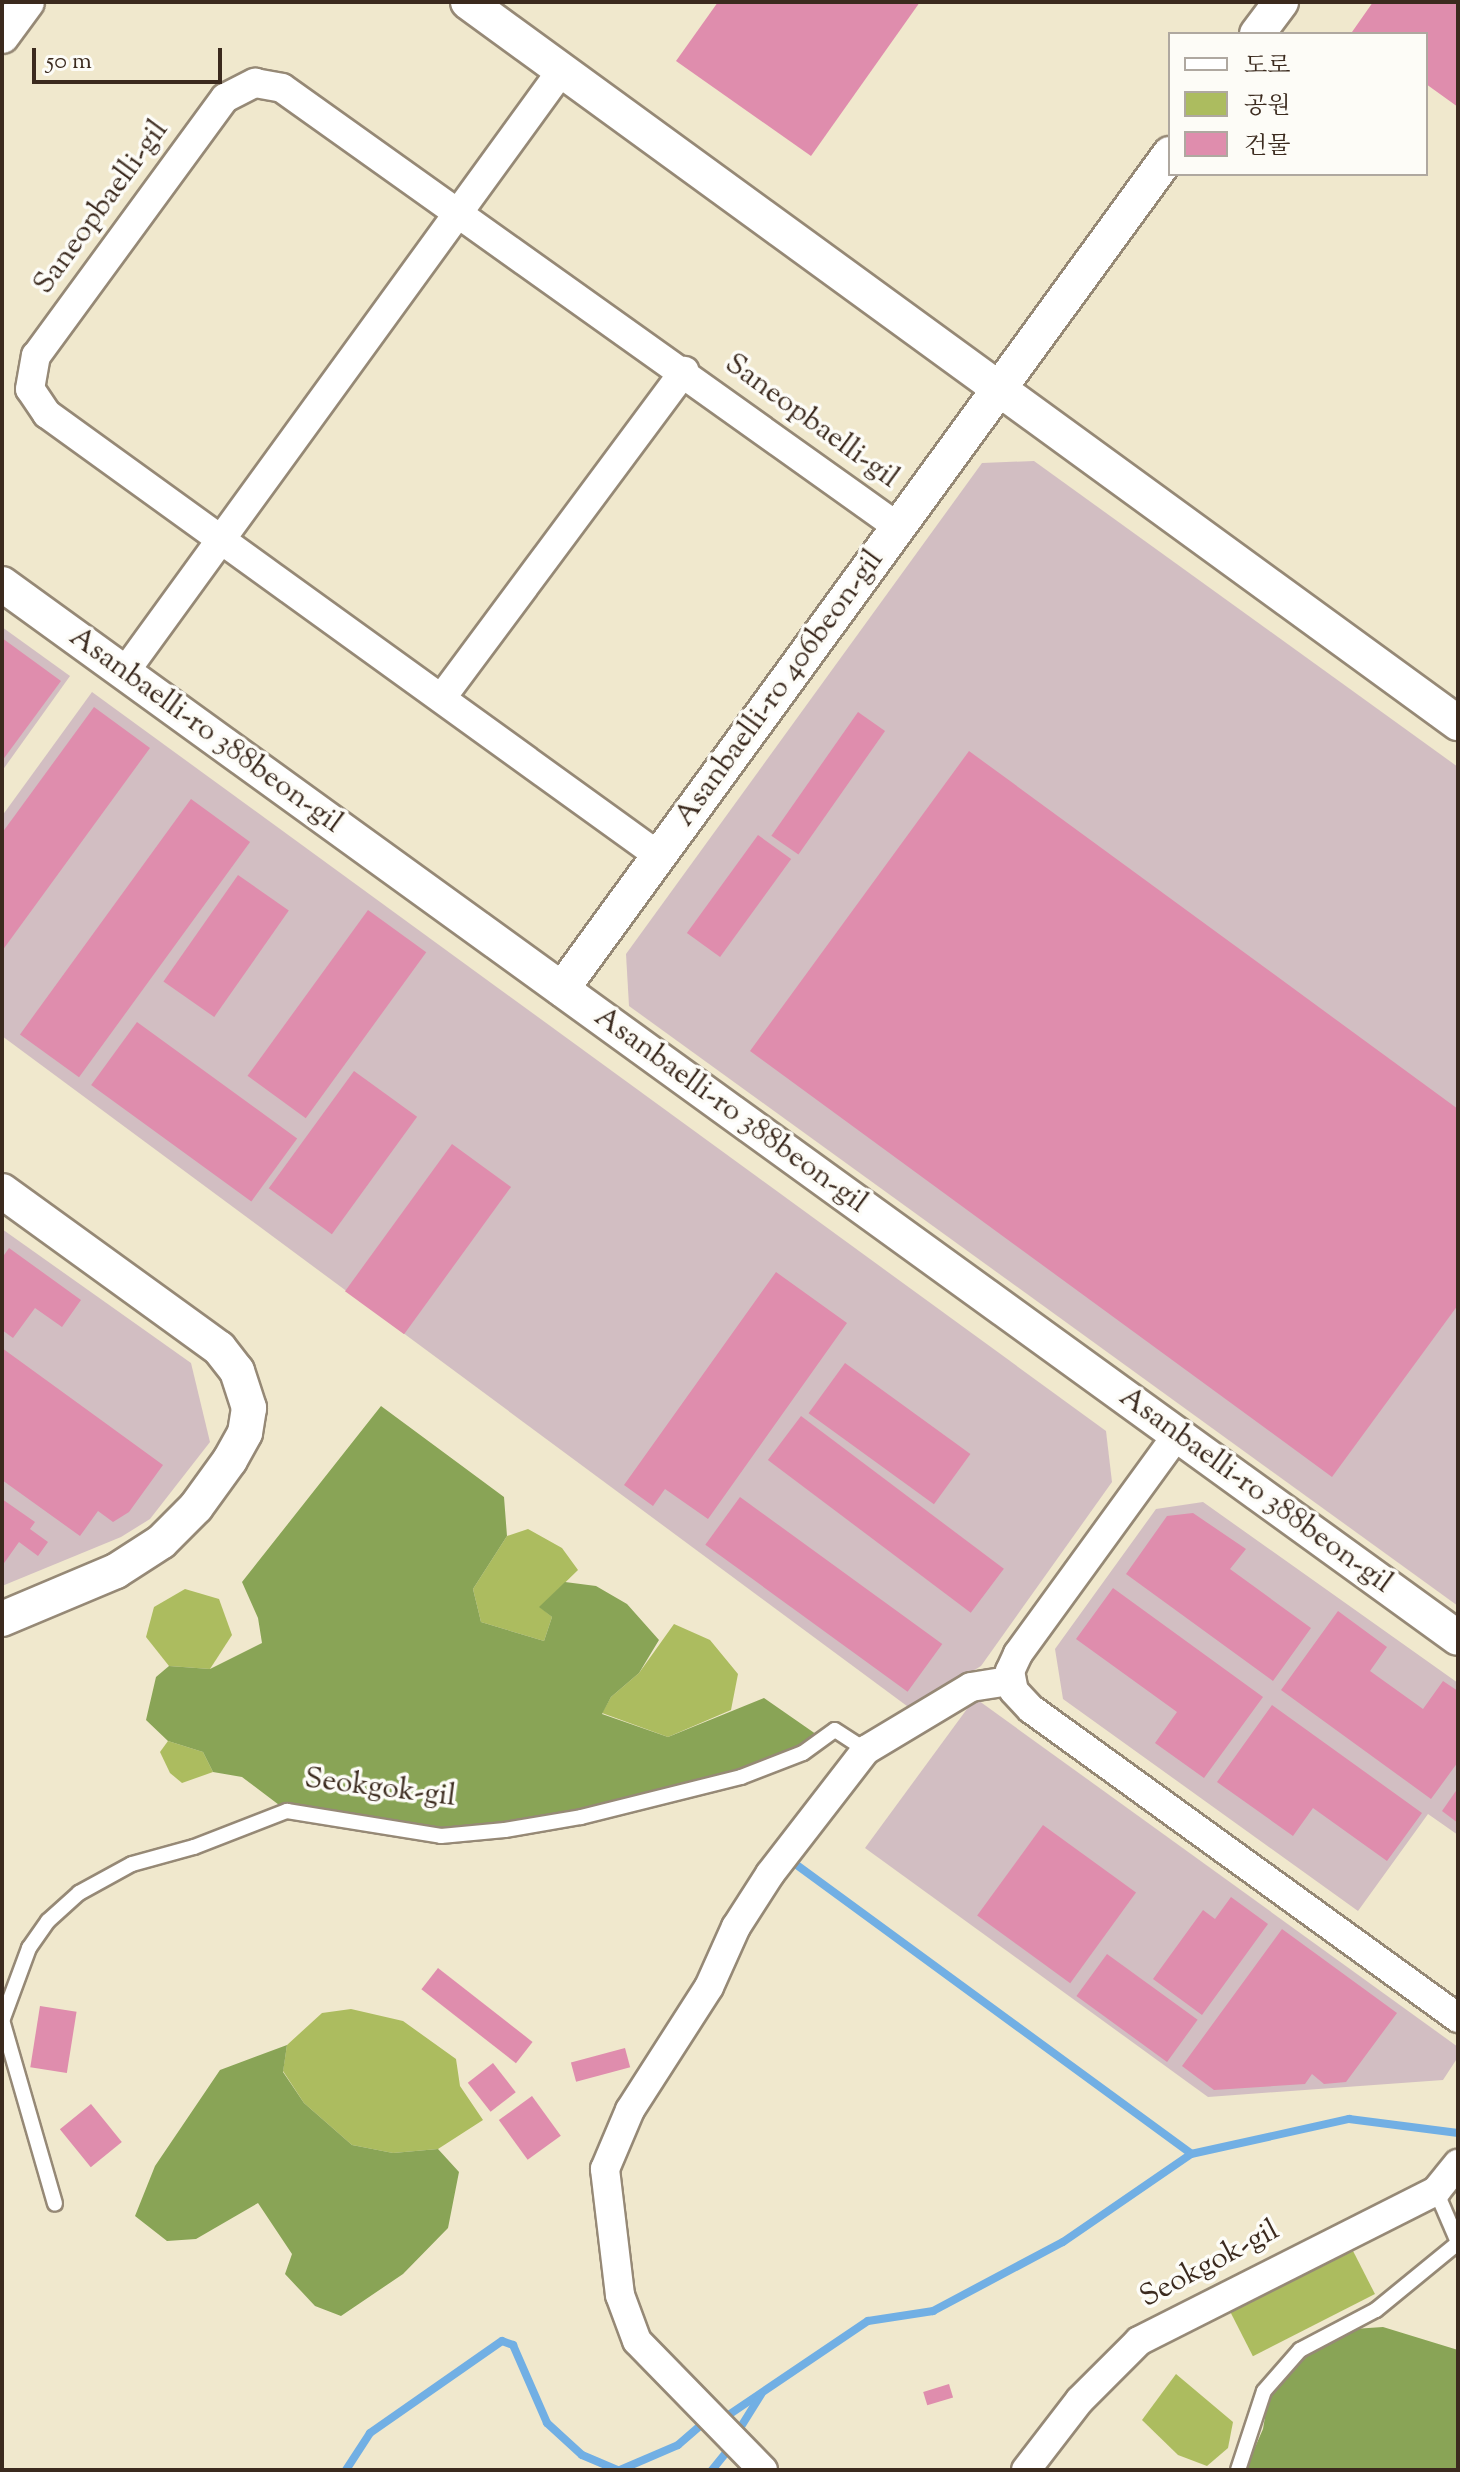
<!DOCTYPE html>
<meta charset="utf-8">
<style>
body{margin:0}
#map{position:relative;width:1460px;height:2472px;overflow:hidden;background:#f0e8cd;font-family:"Sorts Mill Goudy","Noto Serif KR",serif}
div>[style]{position:absolute}
.industrial>*{inset:0;background:#d2bec2}
.green>*{inset:0;background:#acbc5f;transform-origin:0 0}
.forest>*{inset:0;background:#89a456}
.stream>*{height:8px;margin:-4px;padding:0 4px;transform-origin:4px;border-radius:4px;background:#71afe4}
.building>*{inset:0;background:#df8dad;transform-origin:0 0}
.roads{filter:drop-shadow(2px 0 #968976) drop-shadow(-2px 0 #968976) drop-shadow(0 2px #968976) drop-shadow(0 -2px #968976)}
.service>*{height:14px;margin:-7px;padding:0 7px;transform-origin:7px;border-radius:7px;background:#fff}
.minor>*{height:28px;margin:-14px;padding:0 14px;transform-origin:14px;border-radius:14px;background:#fff}
.tertiary>*{height:34px;margin:-17px;padding:0 17px;transform-origin:17px;border-radius:17px;background:#fff}
span{translate:-50% -50%;white-space:nowrap;text-align:center;line-height:1.15;-webkit-text-stroke:7px #fdfcf7;paint-order:stroke}
.street-label{font-size:30px;color:#3b2a1e}
.frame{position:absolute;inset:0;border:4px solid #3b2a1e;pointer-events:none}
.legend{position:absolute;left:1168px;top:32px;width:260px;height:144px;box-sizing:border-box;background:#fdfcf7;border:2px solid #afa8a0;margin:0;padding:10px 14px;list-style:none;font-size:24px;color:#3b2a1e}
.legend li{display:flex;align-items:center;gap:16px;height:40px}
.legend b{width:40px;border:2px solid #afa8a0}
.scale{position:absolute;left:32px;top:48px;width:190px;height:36px;box-sizing:border-box;border:4px solid #3b2a1e;border-top:0;padding-left:10px;font-size:24px;line-height:28px;white-space:nowrap;color:#3b2a1e;-webkit-text-stroke:6px #fdfcf7;paint-order:stroke}
</style>
<div id="map">
<div class="industrial">
<i style="clip-path:polygon(1034px 461px,1458px 767px,1458px 1606px,629px 1006px,626px 954px,982px 463px)"></i>
<i style="clip-path:polygon(2px 627px,70px 676px,2px 771px)"></i>
<i style="clip-path:polygon(92px 692px,1106px 1431px,1112px 1482px,981px 1666px,911px 1709px,2px 1036px,2px 816px)"></i>
<i style="clip-path:polygon(2px 1229px,191px 1363px,210px 1442px,150px 1519px,121px 1537px,2px 1586px)"></i>
<i style="clip-path:polygon(1203px 1502px,1458px 1683px,1458px 1835px,1428px 1814px,1358px 1911px,1063px 1699px,1055px 1649px,1156px 1509px)"></i>
<i style="clip-path:polygon(975px 1698px,1458px 2047px,1458px 2057px,1443px 2080px,1208px 2097px,865px 1848px)"></i>
</div>
<div class="green">
<i style="clip-path:polygon(528px 1529px,562px 1548px,578px 1570px,540px 1607px,552px 1617px,544px 1641px,481px 1622px,473px 1589px,507px 1536px)"></i>
<i style="clip-path:polygon(185px 1589px,219px 1599px,232px 1635px,210px 1669px,169px 1666px,146px 1637px,154px 1607px)"></i>
<i style="clip-path:polygon(674px 1624px,710px 1640px,738px 1674px,731px 1710px,668px 1737px,602px 1713px,611px 1697px,639px 1673px)"></i>
<i style="clip-path:polygon(168px 1741px,203px 1752px,213px 1772px,182px 1783px,170px 1773px,160px 1752px)"></i>
<i style="clip-path:polygon(351px 2009px,403px 2021px,456px 2059px,460px 2086px,483px 2120px,438px 2149px,393px 2153px,352px 2145px,304px 2103px,283px 2071px,287px 2045px,322px 2013px)"></i>
<i style="left:1350px;top:2245px;width:55px;height:137px;rotate:63deg"></i>
<i style="clip-path:polygon(1176px 2374px,1233px 2422px,1228px 2448px,1207px 2466px,1178px 2455px,1142px 2420px)"></i>
</div>
<div class="forest">
<i style="clip-path:polygon(381px 1406px,504px 1497px,507px 1536px,473px 1589px,481px 1622px,544px 1641px,552px 1617px,539px 1607px,565px 1582px,596px 1586px,627px 1604px,659px 1640px,639px 1673px,611px 1697px,602px 1714px,668px 1737px,764px 1698px,823px 1739px,803px 1753px,657px 1799px,441px 1836px,287px 1811px,242px 1777px,213px 1772px,203px 1752px,168px 1741px,146px 1720px,156px 1677px,169px 1666px,210px 1669px,262px 1643px,258px 1618px,242px 1582px)"></i>
<i style="clip-path:polygon(287px 2045px,283px 2072px,304px 2103px,352px 2145px,393px 2153px,438px 2149px,459px 2172px,448px 2228px,403px 2274px,341px 2316px,315px 2306px,285px 2274px,292px 2254px,258px 2203px,196px 2239px,167px 2241px,135px 2216px,155px 2166px,220px 2070px)"></i>
<i style="clip-path:polygon(1383px 2327px,1458px 2350px,1458px 2470px,1245px 2470px,1263px 2429px,1268px 2399px,1297px 2358px,1339px 2330px)"></i>
</div>
<div class="stream">
<i style="left:794px;top:1863px;width:492px;rotate:36.2deg"></i>
<i style="left:727px;top:2416px;width:170px;rotate:-34deg"></i>
<i style="left:868px;top:2321px;width:66px;rotate:-8.7deg"></i>
<i style="left:933px;top:2311px;width:147px;rotate:-28deg"></i>
<i style="left:1063px;top:2242px;width:155px;rotate:-34.5deg"></i>
<i style="left:1191px;top:2154px;width:162px;rotate:-12.5deg"></i>
<i style="left:1349px;top:2119px;width:110px;rotate:7.3deg"></i>
<i style="left:742px;top:2425px;width:36px;rotate:-58deg"></i>
<i style="left:346px;top:2470px;width:44px;rotate:-57deg"></i>
<i style="left:370px;top:2433px;width:161px;rotate:-34.9deg"></i>
<i style="left:502px;top:2341px;width:12px;rotate:20deg"></i>
<i style="left:513px;top:2345px;width:85px;rotate:66.4deg"></i>
<i style="left:547px;top:2423px;width:47px;rotate:42.4deg"></i>
<i style="left:582px;top:2455px;width:39px;rotate:23deg"></i>
<i style="left:620px;top:2470px;width:63px;rotate:-23.3deg"></i>
<i style="left:678px;top:2445px;width:29px;rotate:-41deg"></i>
<i style="left:712px;top:2470px;width:28px;rotate:-51deg"></i>
</div>
<div class="building">
<i style="clip-path:polygon(718px 2px,920px 2px,811px 156px,676px 61px)"></i>
<i style="clip-path:polygon(1373px 2px,1458px 2px,1458px 107px,1426px 84px,1426px 34px,1352px 32px)"></i>
<i style="clip-path:polygon(2px 638px,61px 681px,2px 761px)"></i>
<i style="clip-path:polygon(94px 707px,150px 748px,2px 951px,2px 833px)"></i>
<i style="left:858px;top:712px;width:33px;height:151px;rotate:35deg"></i>
<i style="clip-path:polygon(969px 751px,1458px 1109px,1458px 1305px,1332px 1477px,750px 1051px)"></i>
<i style="left:191px;top:799px;width:73px;height:291px;rotate:36deg"></i>
<i style="left:758px;top:835px;width:41px;height:121px;rotate:36deg"></i>
<i style="left:238px;top:875px;width:62px;height:130px;rotate:35deg"></i>
<i style="left:368px;top:910px;width:72px;height:205px;rotate:36deg"></i>
<i style="left:137px;top:1022px;width:198px;height:78px;rotate:36deg"></i>
<i style="left:354px;top:1071px;width:78px;height:145px;rotate:36deg"></i>
<i style="left:452px;top:1144px;width:73px;height:182px;rotate:36deg"></i>
<i style="clip-path:polygon(9px 1248px,81px 1300px,62px 1327px,35px 1308px,13px 1338px,2px 1330px,2px 1258px)"></i>
<i style="clip-path:polygon(776px 1272px,847px 1323px,708px 1519px,665px 1489px,653px 1506px,624px 1485px)"></i>
<i style="clip-path:polygon(2px 1348px,163px 1465px,129px 1512px,113px 1522px,98px 1511px,80px 1536px,2px 1480px)"></i>
<i style="left:845px;top:1363px;width:155px;height:62px;rotate:36deg"></i>
<i style="left:801px;top:1416px;width:254px;height:55px;rotate:37deg"></i>
<i style="left:740px;top:1497px;width:250px;height:59px;rotate:36deg"></i>
<i style="clip-path:polygon(2px 1499px,35px 1522px,30px 1529px,48px 1542px,38px 1556px,19px 1542px,2px 1566px)"></i>
<i style="clip-path:polygon(1193px 1513px,1246px 1549px,1230px 1569px,1311px 1628px,1273px 1681px,1126px 1574px,1167px 1516px)"></i>
<i style="clip-path:polygon(1113px 1588px,1263px 1697px,1204px 1778px,1155px 1743px,1177px 1712px,1076px 1639px)"></i>
<i style="clip-path:polygon(1338px 1611px,1387px 1647px,1370px 1671px,1423px 1709px,1443px 1681px,1458px 1691px,1458px 1762px,1431px 1799px,1281px 1690px)"></i>
<i style="clip-path:polygon(1272px 1705px,1422px 1813px,1387px 1861px,1313px 1808px,1293px 1836px,1217px 1782px)"></i>
<i style="clip-path:polygon(1458px 1788px,1458px 1823px,1442px 1811px)"></i>
<i style="left:1043px;top:1825px;width:115px;height:112px;rotate:36deg"></i>
<i style="clip-path:polygon(1231px 1897px,1268px 1924px,1202px 2015px,1153px 1979px,1203px 1910px,1215px 1919px)"></i>
<i style="clip-path:polygon(1282px 1929px,1397px 2013px,1346px 2082px,1324px 2084px,1312px 2074px,1305px 2084px,1214px 2090px,1182px 2066px)"></i>
<i style="left:1107px;top:1954px;width:112px;height:52px;rotate:36deg"></i>
<i style="left:438px;top:1968px;width:120px;height:27px;rotate:38deg"></i>
<i style="left:40px;top:2006px;width:37px;height:62px;rotate:9deg"></i>
<i style="left:625px;top:2048px;width:20px;height:56px;rotate:75deg"></i>
<i style="left:493px;top:2063px;width:37px;height:32px;rotate:52deg"></i>
<i style="left:532px;top:2096px;width:49px;height:41px;rotate:54deg"></i>
<i style="left:91px;top:2104px;width:49px;height:40px;rotate:51deg"></i>
<i style="left:949px;top:2384px;width:14px;height:27px;rotate:73deg"></i>
</div>
<div class="roads">
<div class="service">
<i style="left:2px;top:2020px;width:191px;rotate:73.9deg"></i>
<i style="left:2px;top:2021px;width:78px;rotate:-69.7deg"></i>
<i style="left:29px;top:1948px;width:33px;rotate:-55deg"></i>
<i style="left:48px;top:1921px;width:42px;rotate:-42.1deg"></i>
<i style="left:79px;top:1893px;width:60px;rotate:-28.7deg"></i>
<i style="left:132px;top:1864px;width:64px;rotate:-15.3deg"></i>
<i style="left:194px;top:1847px;width:100px;rotate:-21.2deg"></i>
<i style="left:287px;top:1811px;width:156px;rotate:9.2deg"></i>
<i style="left:441px;top:1836px;width:64px;rotate:-5.4deg"></i>
<i style="left:505px;top:1830px;width:77px;rotate:-9.7deg"></i>
<i style="left:581px;top:1817px;width:165px;rotate:-14deg"></i>
<i style="left:741px;top:1777px;width:66px;rotate:-21.2deg"></i>
<i style="left:803px;top:1753px;width:39px;rotate:-36deg"></i>
<i style="left:835px;top:1730px;width:37px;rotate:33deg"></i>
<i style="left:1436px;top:2191px;width:56px;rotate:66.7deg"></i>
<i style="left:1238px;top:2470px;width:83px;rotate:-71.8deg"></i>
<i style="left:1264px;top:2391px;width:55px;rotate:-48.7deg"></i>
<i style="left:1300px;top:2350px;width:86px;rotate:-27.8deg"></i>
<i style="left:1376px;top:2310px;width:106px;rotate:-39.3deg"></i>
</div>
<div class="minor">
<i style="left:124px;top:673px;width:745px;rotate:-54.01deg"></i>
<i style="left:443px;top:696px;width:405px;rotate:-53.4deg"></i>
<i style="left:659px;top:856px;width:755px;rotate:-144.16deg"></i>
<i style="left:47px;top:414px;width:30px;rotate:-124deg"></i>
<i style="left:30px;top:389px;width:34px;rotate:-80deg"></i>
<i style="left:36px;top:356px;width:320px;rotate:-53.8deg"></i>
<i style="left:225px;top:98px;width:34px;rotate:-27deg"></i>
<i style="left:255px;top:83px;width:27px;rotate:10deg"></i>
<i style="left:282px;top:88px;width:756px;rotate:35.48deg"></i>
<i style="left:1177px;top:1435px;width:271px;rotate:126deg"></i>
<i style="left:1018px;top:1654px;width:19px;rotate:115deg"></i>
<i style="left:1010px;top:1671px;width:20px;rotate:79deg"></i>
<i style="left:1014px;top:1691px;width:25px;rotate:47deg"></i>
<i style="left:1031px;top:1709px;width:527px;rotate:35.89deg"></i>
<i style="left:763px;top:2470px;width:180px;rotate:-134.3deg"></i>
<i style="left:637px;top:2341px;width:49px;rotate:-110.3deg"></i>
<i style="left:620px;top:2295px;width:127px;rotate:-96.8deg"></i>
<i style="left:605px;top:2169px;width:64px;rotate:-67deg"></i>
<i style="left:630px;top:2110px;width:146px;rotate:-57.3deg"></i>
<i style="left:709px;top:1987px;width:66px;rotate:-65.8deg"></i>
<i style="left:736px;top:1927px;width:63px;rotate:-57.3deg"></i>
<i style="left:770px;top:1874px;width:157px;rotate:-52.3deg"></i>
<i style="left:866px;top:1750px;width:122px;rotate:-31deg"></i>
<i style="left:971px;top:1687px;width:39px;rotate:-9deg"></i>
<i style="left:1026px;top:2470px;width:88px;rotate:-52.4deg"></i>
<i style="left:1080px;top:2400px;width:83px;rotate:-45deg"></i>
<i style="left:1139px;top:2341px;width:333px;rotate:-26.8deg"></i>
<i style="left:1436px;top:2191px;width:35px;rotate:-51deg"></i>
</div>
<div class="tertiary">
<i style="left:468px;top:2px;width:1225px;rotate:36.07deg"></i>
<i style="left:1257px;top:34px;width:40px;rotate:-53deg"></i>
<i style="left:2px;top:36px;width:42px;rotate:-53.7deg"></i>
<i style="left:2px;top:584px;width:1797px;rotate:35.9deg"></i>
<i style="left:562px;top:989px;width:1033px;rotate:-53.94deg"></i>
<i style="left:2px;top:1191px;width:268px;rotate:35.9deg"></i>
<i style="left:219px;top:1348px;width:29px;rotate:52deg"></i>
<i style="left:237px;top:1371px;width:39px;rotate:72deg"></i>
<i style="left:249px;top:1408px;width:25px;rotate:99deg"></i>
<i style="left:245px;top:1433px;width:31px;rotate:119deg"></i>
<i style="left:230px;top:1460px;width:58px;rotate:125.9deg"></i>
<i style="left:196px;top:1507px;width:49px;rotate:135deg"></i>
<i style="left:161px;top:1542px;width:54px;rotate:147.2deg"></i>
<i style="left:116px;top:1571px;width:124px;rotate:157.2deg"></i>
</div>
</div>
<div class="street-label">
<span style="left:102px;top:208px;rotate:-54deg">Saneopbaelli-gil</span>
<span style="left:811px;top:422px;rotate:36deg">Saneopbaelli-gil</span>
<span style="left:780px;top:689px;rotate:-54deg">Asanbaelli-ro 406beon-gil</span>
<span style="left:205px;top:731px;rotate:36deg">Asanbaelli-ro 388beon-gil</span>
<span style="left:730px;top:1111px;rotate:36deg">Asanbaelli-ro 388beon-gil</span>
<span style="left:1255px;top:1491px;rotate:36deg">Asanbaelli-ro 388beon-gil</span>
<span style="left:380px;top:1789px;rotate:7deg">Seokgok-gil</span>
<span style="left:1210px;top:2265px;rotate:-28deg">Seokgok-gil</span>
</div>
<div class="frame"></div>
<ul class="legend">
<li><b style="height:10px;background:#fff"></b>도로</li>
<li><b style="height:22px;background:#acbc5f"></b>공원</li>
<li><b style="height:22px;background:#df8dad"></b>건물</li>
</ul>
<div class="scale">50 m</div>
</div>
